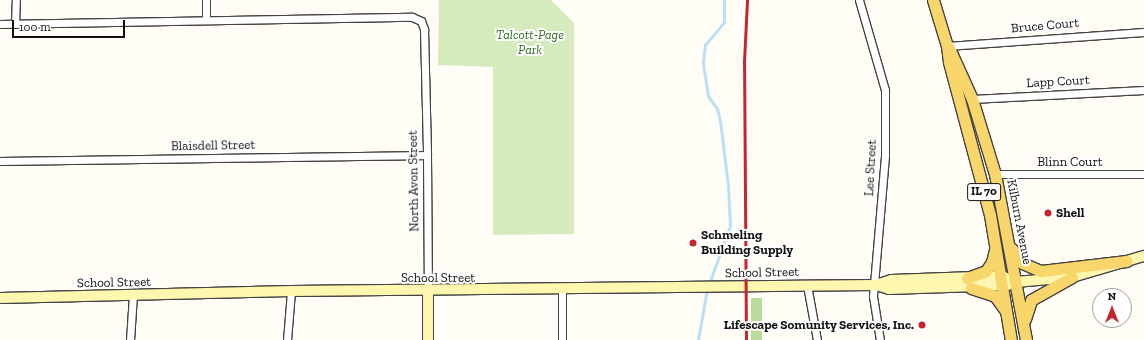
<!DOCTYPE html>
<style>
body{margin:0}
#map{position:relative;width:1144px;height:340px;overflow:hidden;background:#fffdf5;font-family:"Zilla Slab",serif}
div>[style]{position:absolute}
.green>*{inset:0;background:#d5ebbd}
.forest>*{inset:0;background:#b9dc9c;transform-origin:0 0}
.stream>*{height:2.5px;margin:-1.25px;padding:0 1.25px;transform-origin:1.25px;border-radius:1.25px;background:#b9e0f7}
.roads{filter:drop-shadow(1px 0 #444) drop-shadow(-1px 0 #444) drop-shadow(0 1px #444) drop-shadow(0 -1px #444)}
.street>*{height:7px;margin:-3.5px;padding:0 3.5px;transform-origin:3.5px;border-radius:3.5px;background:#fff}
.secondary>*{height:10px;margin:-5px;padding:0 5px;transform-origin:5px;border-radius:5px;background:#fff6b0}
.primary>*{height:11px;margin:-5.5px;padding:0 5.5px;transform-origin:5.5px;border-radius:5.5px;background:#f9d66b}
.rail>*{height:2.5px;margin:-1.25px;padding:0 1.25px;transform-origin:1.25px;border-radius:1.25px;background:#c4262e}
.dots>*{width:11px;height:11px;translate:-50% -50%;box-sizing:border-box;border:2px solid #fff;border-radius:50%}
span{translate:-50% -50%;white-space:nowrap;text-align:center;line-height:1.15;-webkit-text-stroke:4px #fff;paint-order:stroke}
.shield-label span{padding:1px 3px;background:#fff;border:1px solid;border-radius:3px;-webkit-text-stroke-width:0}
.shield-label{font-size:12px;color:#111;font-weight:700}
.street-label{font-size:13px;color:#111}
.park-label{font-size:13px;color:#2f6b1f;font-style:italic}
.poi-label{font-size:13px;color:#111;font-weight:700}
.left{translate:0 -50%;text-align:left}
.right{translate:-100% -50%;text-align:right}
.north{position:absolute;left:1092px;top:288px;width:40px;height:40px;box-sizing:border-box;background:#fff;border:1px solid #a0a0a0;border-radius:50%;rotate:0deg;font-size:11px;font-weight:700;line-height:16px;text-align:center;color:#111}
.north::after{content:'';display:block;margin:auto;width:14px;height:18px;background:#c4262e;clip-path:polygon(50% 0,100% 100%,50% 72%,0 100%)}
.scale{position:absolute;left:12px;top:20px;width:113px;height:18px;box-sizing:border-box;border:2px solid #111;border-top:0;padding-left:5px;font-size:12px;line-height:14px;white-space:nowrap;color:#111;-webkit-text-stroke:3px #fff;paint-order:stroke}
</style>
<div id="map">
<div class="green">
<i style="clip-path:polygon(439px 0,551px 0,574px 23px,574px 234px,493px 235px,493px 67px,438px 65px)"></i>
</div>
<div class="forest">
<i style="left:751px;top:298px;width:11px;height:42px"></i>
</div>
<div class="stream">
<i style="left:709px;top:284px;width:62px;rotate:-70.1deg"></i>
<i style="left:730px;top:226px;width:40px;rotate:-92.9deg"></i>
<i style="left:728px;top:186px;width:65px;rotate:-97deg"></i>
<i style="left:720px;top:121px;width:12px;rotate:-104deg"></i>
<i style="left:717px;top:109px;width:16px;rotate:-125deg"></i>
<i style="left:708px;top:96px;width:33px;rotate:-99deg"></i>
<i style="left:703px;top:63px;width:18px;rotate:-84deg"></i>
<i style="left:705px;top:45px;width:30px;rotate:-50deg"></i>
<i style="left:724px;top:22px;width:22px;rotate:-90deg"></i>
<i style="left:698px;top:340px;width:52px;rotate:-80deg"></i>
</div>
<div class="roads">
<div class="street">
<i style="left:206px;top:0;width:20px;rotate:90deg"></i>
<i style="left:859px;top:0;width:94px;rotate:73.9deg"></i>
<i style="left:885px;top:90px;width:66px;rotate:90deg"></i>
<i style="left:885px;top:156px;width:141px;rotate:94.9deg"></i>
<i style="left:873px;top:296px;width:45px;rotate:81deg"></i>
<i style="left:0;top:24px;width:412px;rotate:-1deg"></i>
<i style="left:412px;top:17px;width:10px;rotate:24deg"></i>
<i style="left:421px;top:21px;width:9px;rotate:69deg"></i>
<i style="left:424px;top:29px;width:126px;rotate:88.6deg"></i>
<i style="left:427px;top:155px;width:135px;rotate:89.6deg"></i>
<i style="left:15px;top:24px;width:24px;rotate:-88deg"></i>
<i style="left:947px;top:46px;width:197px;rotate:-4.1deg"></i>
<i style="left:972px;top:99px;width:172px;rotate:-3deg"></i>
<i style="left:0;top:161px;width:427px;rotate:-0.8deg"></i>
<i style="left:995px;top:174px;width:149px"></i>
<i style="left:807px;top:285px;width:56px;rotate:79.7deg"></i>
<i style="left:562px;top:290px;width:50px;rotate:90deg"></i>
<i style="left:130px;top:340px;width:45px;rotate:-86.2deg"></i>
<i style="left:287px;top:340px;width:49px;rotate:-85.3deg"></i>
</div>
<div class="secondary">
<i style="left:876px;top:285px;width:14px;rotate:17deg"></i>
<i style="left:889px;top:289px;width:119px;rotate:-1.9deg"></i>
<i style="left:0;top:298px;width:291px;rotate:-1.4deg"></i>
<i style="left:291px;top:291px;width:585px;rotate:-0.59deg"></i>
<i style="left:876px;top:285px;width:16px;rotate:-18deg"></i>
<i style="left:891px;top:280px;width:111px;rotate:-2.1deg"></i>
<i style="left:1002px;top:276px;width:15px;rotate:23deg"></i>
<i style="left:1016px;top:282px;width:56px;rotate:-5.1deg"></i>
<i style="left:1072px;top:277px;width:75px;rotate:-16.3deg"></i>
<i style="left:428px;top:340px;width:50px;rotate:-90deg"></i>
</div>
<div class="primary">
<i style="left:933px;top:0;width:48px;rotate:73.1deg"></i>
<i style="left:947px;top:46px;width:16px;rotate:83deg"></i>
<i style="left:949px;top:62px;width:158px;rotate:75deg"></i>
<i style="left:990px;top:215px;width:127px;rotate:80.5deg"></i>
<i style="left:949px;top:48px;width:56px;rotate:65.7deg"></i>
<i style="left:972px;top:99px;width:78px;rotate:73deg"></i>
<i style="left:995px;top:174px;width:169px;rotate:79.4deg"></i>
<i style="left:1012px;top:249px;width:17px;rotate:54deg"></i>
<i style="left:1022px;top:263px;width:21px;rotate:23deg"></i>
<i style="left:1041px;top:271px;width:86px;rotate:-6.7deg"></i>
<i style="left:967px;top:278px;width:20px;rotate:-20deg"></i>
<i style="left:986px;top:271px;width:11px;rotate:-56deg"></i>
<i style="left:992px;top:262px;width:12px;rotate:-76deg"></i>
<i style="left:971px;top:288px;width:25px;rotate:18deg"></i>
<i style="left:995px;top:296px;width:17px;rotate:54deg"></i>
<i style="left:1025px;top:319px;width:20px;rotate:-72deg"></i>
<i style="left:1031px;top:300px;width:47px;rotate:-29.3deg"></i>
</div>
</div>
<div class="rail">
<i style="left:746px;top:340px;width:278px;rotate:-90.4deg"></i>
<i style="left:744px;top:62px;width:62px;rotate:-87.2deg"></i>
</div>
<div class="dots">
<i style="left:1048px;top:213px;background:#c4262e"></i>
<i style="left:693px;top:243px;background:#c4262e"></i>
<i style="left:922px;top:325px;background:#c4262e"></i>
</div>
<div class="shield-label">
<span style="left:984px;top:192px">IL 70</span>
</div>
<div class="street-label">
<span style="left:1045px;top:26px;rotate:-5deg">Bruce Court</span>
<span style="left:1058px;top:82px;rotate:-3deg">Lapp Court</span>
<span style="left:213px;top:146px;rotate:-1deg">Blaisdell Street</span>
<span style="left:1070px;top:162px">Blinn Court</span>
<span style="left:871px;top:168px;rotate:-87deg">Lee Street</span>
<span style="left:414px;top:181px;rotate:-91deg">North Avon Street</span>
<span style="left:1019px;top:222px;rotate:79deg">Kilburn Avenue</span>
<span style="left:762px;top:273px;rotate:-1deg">School Street</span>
<span style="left:438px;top:278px">School Street</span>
<span style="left:114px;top:283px;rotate:-1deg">School Street</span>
</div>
<div class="park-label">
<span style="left:530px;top:43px">Talcott-Page<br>Park</span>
</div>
<div class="poi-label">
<span class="left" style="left:1056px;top:213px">Shell</span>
<span class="left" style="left:701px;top:243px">Schmeling<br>Building Supply</span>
<span class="right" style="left:914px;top:325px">Lifescape Somunity Services, Inc.</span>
</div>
<div class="north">N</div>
<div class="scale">100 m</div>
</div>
